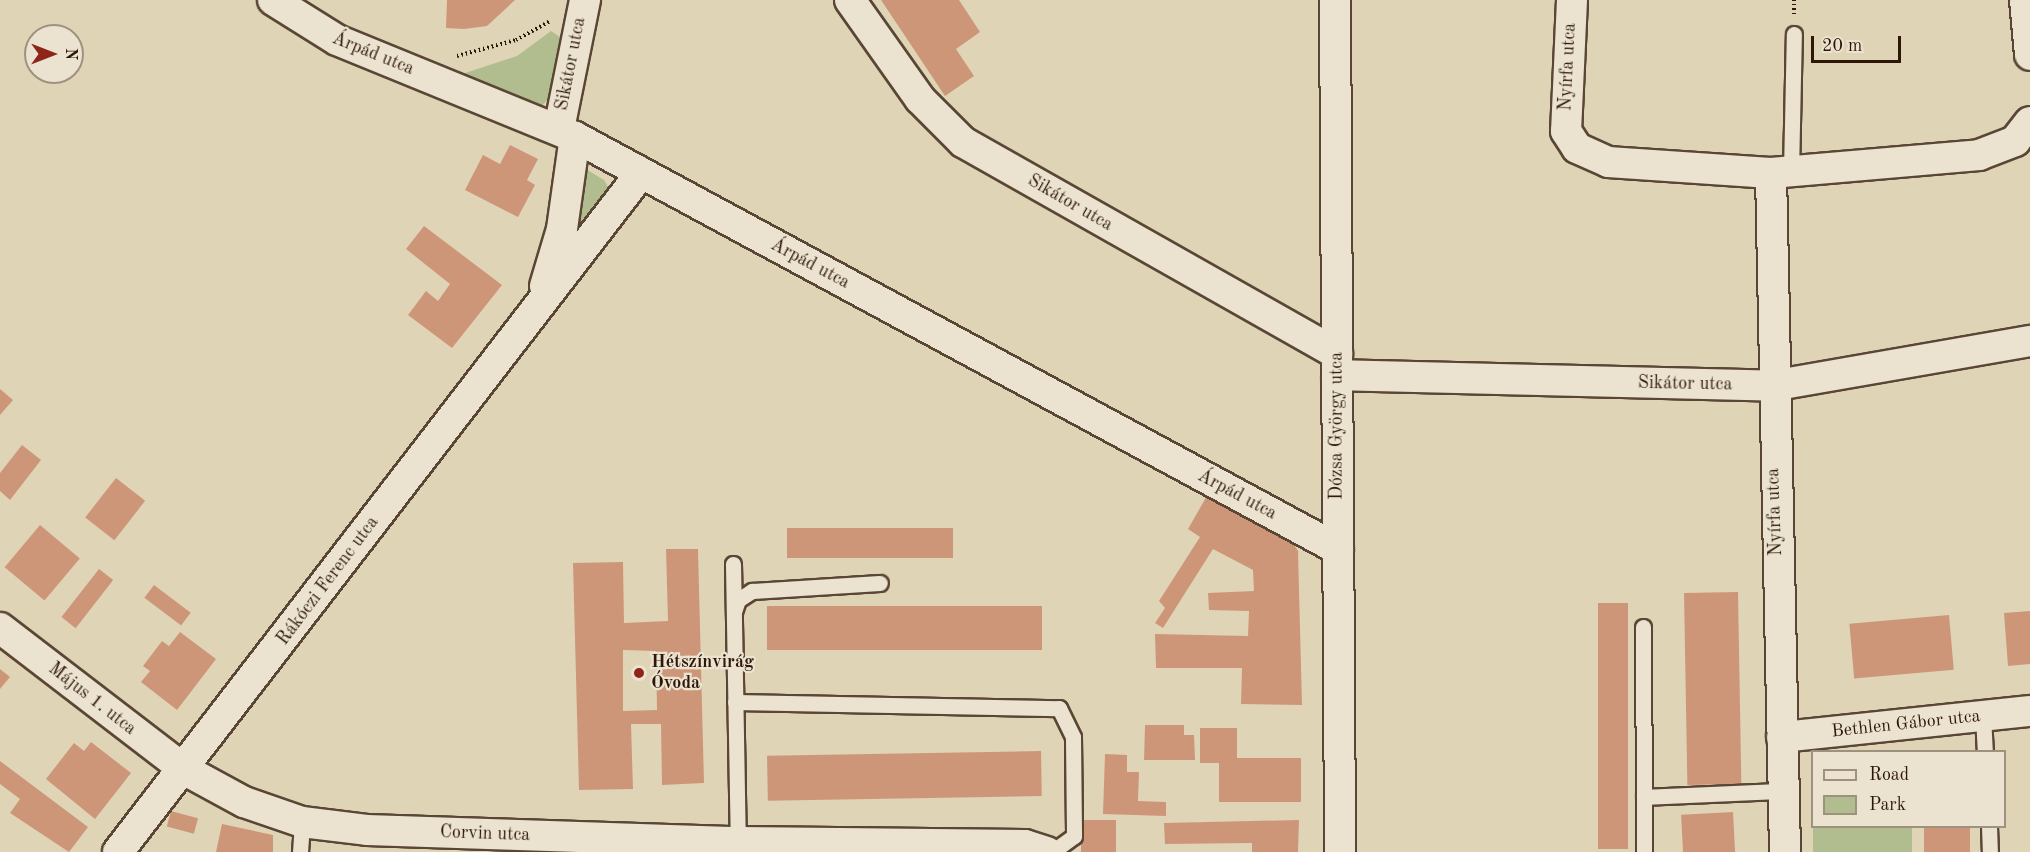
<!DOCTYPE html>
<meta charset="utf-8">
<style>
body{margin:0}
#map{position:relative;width:2030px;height:852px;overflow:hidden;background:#e0d4b7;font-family:"Old Standard TT",serif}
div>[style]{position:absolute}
.green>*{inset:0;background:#b2bd8f;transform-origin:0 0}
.building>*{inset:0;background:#ce9678;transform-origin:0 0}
.path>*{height:4px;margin-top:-2px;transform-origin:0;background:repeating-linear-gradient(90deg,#2e1709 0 1.5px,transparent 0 4.5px)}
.roads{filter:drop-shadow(2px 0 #5a4634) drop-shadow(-2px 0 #5a4634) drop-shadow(0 2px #5a4634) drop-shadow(0 -2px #5a4634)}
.lane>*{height:15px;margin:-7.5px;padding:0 7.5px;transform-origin:7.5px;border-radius:7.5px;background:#ebe3d0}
.street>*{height:30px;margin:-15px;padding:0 15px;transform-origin:15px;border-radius:15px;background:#ebe3d0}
.dots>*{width:16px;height:16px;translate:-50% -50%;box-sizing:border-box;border:3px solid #ebe3d0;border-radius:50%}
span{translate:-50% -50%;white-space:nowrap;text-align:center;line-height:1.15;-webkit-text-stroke:4.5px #ebe3d0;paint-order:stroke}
.street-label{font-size:18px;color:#2e1709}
.poi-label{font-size:18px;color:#2e1709;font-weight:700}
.left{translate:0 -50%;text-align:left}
.legend{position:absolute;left:1811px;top:750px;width:195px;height:78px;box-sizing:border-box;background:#ebe3d0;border:2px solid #9f9180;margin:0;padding:8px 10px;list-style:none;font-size:18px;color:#2e1709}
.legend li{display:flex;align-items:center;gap:12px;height:30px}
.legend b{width:30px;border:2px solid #9f9180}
.north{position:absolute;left:24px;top:24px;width:60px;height:60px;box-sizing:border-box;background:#ebe3d0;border:2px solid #9f9180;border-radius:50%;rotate:90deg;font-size:16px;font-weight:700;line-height:24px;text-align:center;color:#2e1709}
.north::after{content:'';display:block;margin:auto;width:21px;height:27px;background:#8f2418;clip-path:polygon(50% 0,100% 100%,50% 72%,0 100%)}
.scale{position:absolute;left:1811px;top:36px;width:90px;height:27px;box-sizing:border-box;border:3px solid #2e1709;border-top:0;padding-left:8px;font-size:18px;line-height:21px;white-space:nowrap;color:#2e1709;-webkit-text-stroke:4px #ebe3d0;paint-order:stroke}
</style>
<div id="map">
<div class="green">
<i style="clip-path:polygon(551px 31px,560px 37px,551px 96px,539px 109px,459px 75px,517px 56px)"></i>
<i style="clip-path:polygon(584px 168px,604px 180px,609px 189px,570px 247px)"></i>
<i style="left:1813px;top:827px;width:99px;height:25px"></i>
</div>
<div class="building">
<i style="clip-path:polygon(447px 0,515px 0,487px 26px,464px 29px,446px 28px)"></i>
<i style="clip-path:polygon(881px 0,959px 0,980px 32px,956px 49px,974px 76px,945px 96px)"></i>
<i style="clip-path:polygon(510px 145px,538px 159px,527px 180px,535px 185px,518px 217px,465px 190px,483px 155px,500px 164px)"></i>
<i style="clip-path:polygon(424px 226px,502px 285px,452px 348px,408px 315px,426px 291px,438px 301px,450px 284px,406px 249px)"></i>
<i style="clip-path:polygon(0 389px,13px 400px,0 415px)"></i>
<i style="clip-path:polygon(22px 445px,41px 460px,10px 500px,0 491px,0 473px)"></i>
<i style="left:116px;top:478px;width:37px;height:50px;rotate:38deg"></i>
<i style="clip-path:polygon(1208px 494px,1291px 540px,1298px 551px,1302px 705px,1241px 704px,1242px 668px,1156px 668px,1155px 634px,1248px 636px,1249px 611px,1209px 610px,1208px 593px,1254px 591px,1253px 570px,1213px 549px,1163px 628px,1155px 623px,1165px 608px,1159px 601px,1200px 537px,1188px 529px)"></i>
<i style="left:40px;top:525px;width:52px;height:55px;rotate:40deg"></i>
<i style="left:953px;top:528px;width:30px;height:166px;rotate:90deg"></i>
<i style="clip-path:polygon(evenodd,666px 549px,698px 549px,704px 783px,662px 785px,661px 724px,631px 724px,633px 789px,579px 790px,573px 563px,623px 562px,624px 623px,668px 621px,666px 549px,623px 650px,656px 651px,657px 710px,623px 711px,623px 650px)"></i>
<i style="left:99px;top:569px;width:18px;height:61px;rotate:38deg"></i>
<i style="left:154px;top:585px;width:46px;height:16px;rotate:37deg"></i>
<i style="left:1738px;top:592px;width:192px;height:54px;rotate:89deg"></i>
<i style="left:1598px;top:603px;width:30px;height:246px"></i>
<i style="left:1042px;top:606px;width:44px;height:275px;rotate:90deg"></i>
<i style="clip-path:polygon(2030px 611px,2030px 664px,2008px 666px,2004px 613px)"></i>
<i style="left:1949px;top:615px;width:55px;height:100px;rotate:85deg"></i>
<i style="clip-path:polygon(180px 632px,216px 659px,177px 710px,141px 682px,150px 671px,143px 666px,162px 641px,169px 646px)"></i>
<i style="clip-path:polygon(0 669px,10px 677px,0 689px)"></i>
<i style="clip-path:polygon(1145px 725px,1184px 725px,1184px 735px,1194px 735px,1195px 760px,1144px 760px)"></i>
<i style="clip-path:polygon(1200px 728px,1237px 728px,1237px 758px,1301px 758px,1301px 802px,1219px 802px,1219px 763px,1200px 763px)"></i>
<i style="clip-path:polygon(91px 742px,131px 773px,95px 819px,46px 779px,74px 743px,84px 751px)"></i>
<i style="left:1041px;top:751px;width:45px;height:274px;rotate:89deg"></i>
<i style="clip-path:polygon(1105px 754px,1127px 755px,1127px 772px,1139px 772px,1138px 801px,1166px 802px,1166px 816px,1103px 814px)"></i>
<i style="clip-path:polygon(0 761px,88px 827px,69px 852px,10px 813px,20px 799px,0 784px)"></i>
<i style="left:171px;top:811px;width:28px;height:16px;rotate:15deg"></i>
<i style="left:1733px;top:812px;width:40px;height:52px;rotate:87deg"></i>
<i style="left:1081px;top:820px;width:35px;height:32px"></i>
<i style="clip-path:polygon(1299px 820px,1298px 852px,1252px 852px,1252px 843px,1165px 844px,1164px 823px)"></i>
<i style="clip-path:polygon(222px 824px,273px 835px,273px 852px,216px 852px)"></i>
<i style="left:1924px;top:826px;width:46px;height:26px"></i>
</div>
<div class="path">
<i style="left:1794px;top:14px;width:14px;rotate:-90deg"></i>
<i style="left:457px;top:56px;width:61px;rotate:-15.2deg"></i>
<i style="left:516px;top:40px;width:39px;rotate:-29deg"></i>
</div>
<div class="roads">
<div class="lane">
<i style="left:1791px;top:172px;width:138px;rotate:-88.8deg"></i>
<i style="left:733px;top:564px;width:278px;rotate:89deg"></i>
<i style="left:734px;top:612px;width:13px;rotate:-72deg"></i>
<i style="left:738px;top:600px;width:17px;rotate:-33deg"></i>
<i style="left:752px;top:591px;width:128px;rotate:-3.6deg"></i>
<i style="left:1643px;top:627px;width:225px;rotate:89.7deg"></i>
<i style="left:735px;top:702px;width:324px;rotate:1.1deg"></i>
<i style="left:1059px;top:708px;width:32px;rotate:64deg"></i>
<i style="left:1073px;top:737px;width:99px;rotate:89.4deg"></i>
<i style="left:1074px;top:836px;width:27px;rotate:144deg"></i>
<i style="left:1983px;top:716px;width:36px;rotate:87deg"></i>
<i style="left:1644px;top:797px;width:139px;rotate:-2.5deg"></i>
<i style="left:1989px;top:826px;width:26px;rotate:88deg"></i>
<i style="left:300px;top:852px;width:30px;rotate:-86deg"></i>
</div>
<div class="street">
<i style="left:273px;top:0;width:75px;rotate:32deg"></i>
<i style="left:337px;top:40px;width:257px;rotate:22.2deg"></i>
<i style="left:575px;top:137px;width:867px;rotate:28.37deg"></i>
<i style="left:850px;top:0;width:121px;rotate:54.7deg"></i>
<i style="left:920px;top:99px;width:61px;rotate:45deg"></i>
<i style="left:963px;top:142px;width:430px;rotate:29.5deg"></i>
<i style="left:1335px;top:0;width:852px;rotate:89.66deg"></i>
<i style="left:1572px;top:0;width:131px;rotate:92.6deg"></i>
<i style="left:1566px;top:131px;width:20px;rotate:57deg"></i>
<i style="left:1577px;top:148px;width:34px;rotate:24deg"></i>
<i style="left:1608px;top:162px;width:163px;rotate:3.9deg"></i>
<i style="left:1771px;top:173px;width:209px;rotate:-4.9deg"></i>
<i style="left:1979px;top:155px;width:39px;rotate:-21deg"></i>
<i style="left:2015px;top:141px;width:24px;rotate:-52deg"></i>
<i style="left:2025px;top:0;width:55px;rotate:84.8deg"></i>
<i style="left:559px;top:129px;width:132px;rotate:-78.6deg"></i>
<i style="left:1771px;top:173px;width:679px;rotate:88.82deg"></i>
<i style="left:545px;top:286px;width:59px;rotate:-73.4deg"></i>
<i style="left:562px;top:229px;width:93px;rotate:-82deg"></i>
<i style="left:1337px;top:375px;width:435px;rotate:1.4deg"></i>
<i style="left:1772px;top:386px;width:262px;rotate:-9.9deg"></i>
<i style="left:0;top:628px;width:233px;rotate:37.5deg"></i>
<i style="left:185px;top:770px;width:67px;rotate:28.5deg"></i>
<i style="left:244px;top:802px;width:61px;rotate:19deg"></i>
<i style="left:302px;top:822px;width:65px;rotate:7deg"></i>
<i style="left:367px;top:830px;width:371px;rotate:1.9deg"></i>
<i style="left:738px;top:842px;width:287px;rotate:0.6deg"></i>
<i style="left:1025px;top:845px;width:23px;rotate:18deg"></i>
<i style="left:1782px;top:737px;width:249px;rotate:-6deg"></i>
<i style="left:118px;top:852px;width:857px;rotate:-52.39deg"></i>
</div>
</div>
<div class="dots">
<i style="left:639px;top:673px;background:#8f2418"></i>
</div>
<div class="street-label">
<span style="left:373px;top:54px;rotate:22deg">Árpád utca</span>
<span style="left:571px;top:64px;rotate:-79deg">Sikátor utca</span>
<span style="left:1568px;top:67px;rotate:-87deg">Nyírfa utca</span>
<span style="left:1070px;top:203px;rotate:30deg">Sikátor utca</span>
<span style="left:810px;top:264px;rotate:28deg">Árpád utca</span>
<span style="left:1685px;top:384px;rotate:1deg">Sikátor utca</span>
<span style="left:1337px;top:426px;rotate:-90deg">Dózsa György utca</span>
<span style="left:1237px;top:495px;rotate:28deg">Árpád utca</span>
<span style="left:1775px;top:512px;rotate:-92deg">Nyírfa utca</span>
<span style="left:328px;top:581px;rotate:-53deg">Rákóczi Ferenc utca</span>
<span style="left:92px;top:699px;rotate:38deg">Május 1. utca</span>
<span style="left:1906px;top:724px;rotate:-6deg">Bethlen Gábor utca</span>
<span style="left:485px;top:834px;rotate:2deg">Corvin utca</span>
</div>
<div class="poi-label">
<span class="left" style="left:651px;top:673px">Hétszínvirág<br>Óvoda</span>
</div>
<ul class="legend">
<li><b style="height:8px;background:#ebe3d0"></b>Road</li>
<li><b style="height:16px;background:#b2bd8f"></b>Park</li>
</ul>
<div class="north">N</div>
<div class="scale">20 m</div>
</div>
